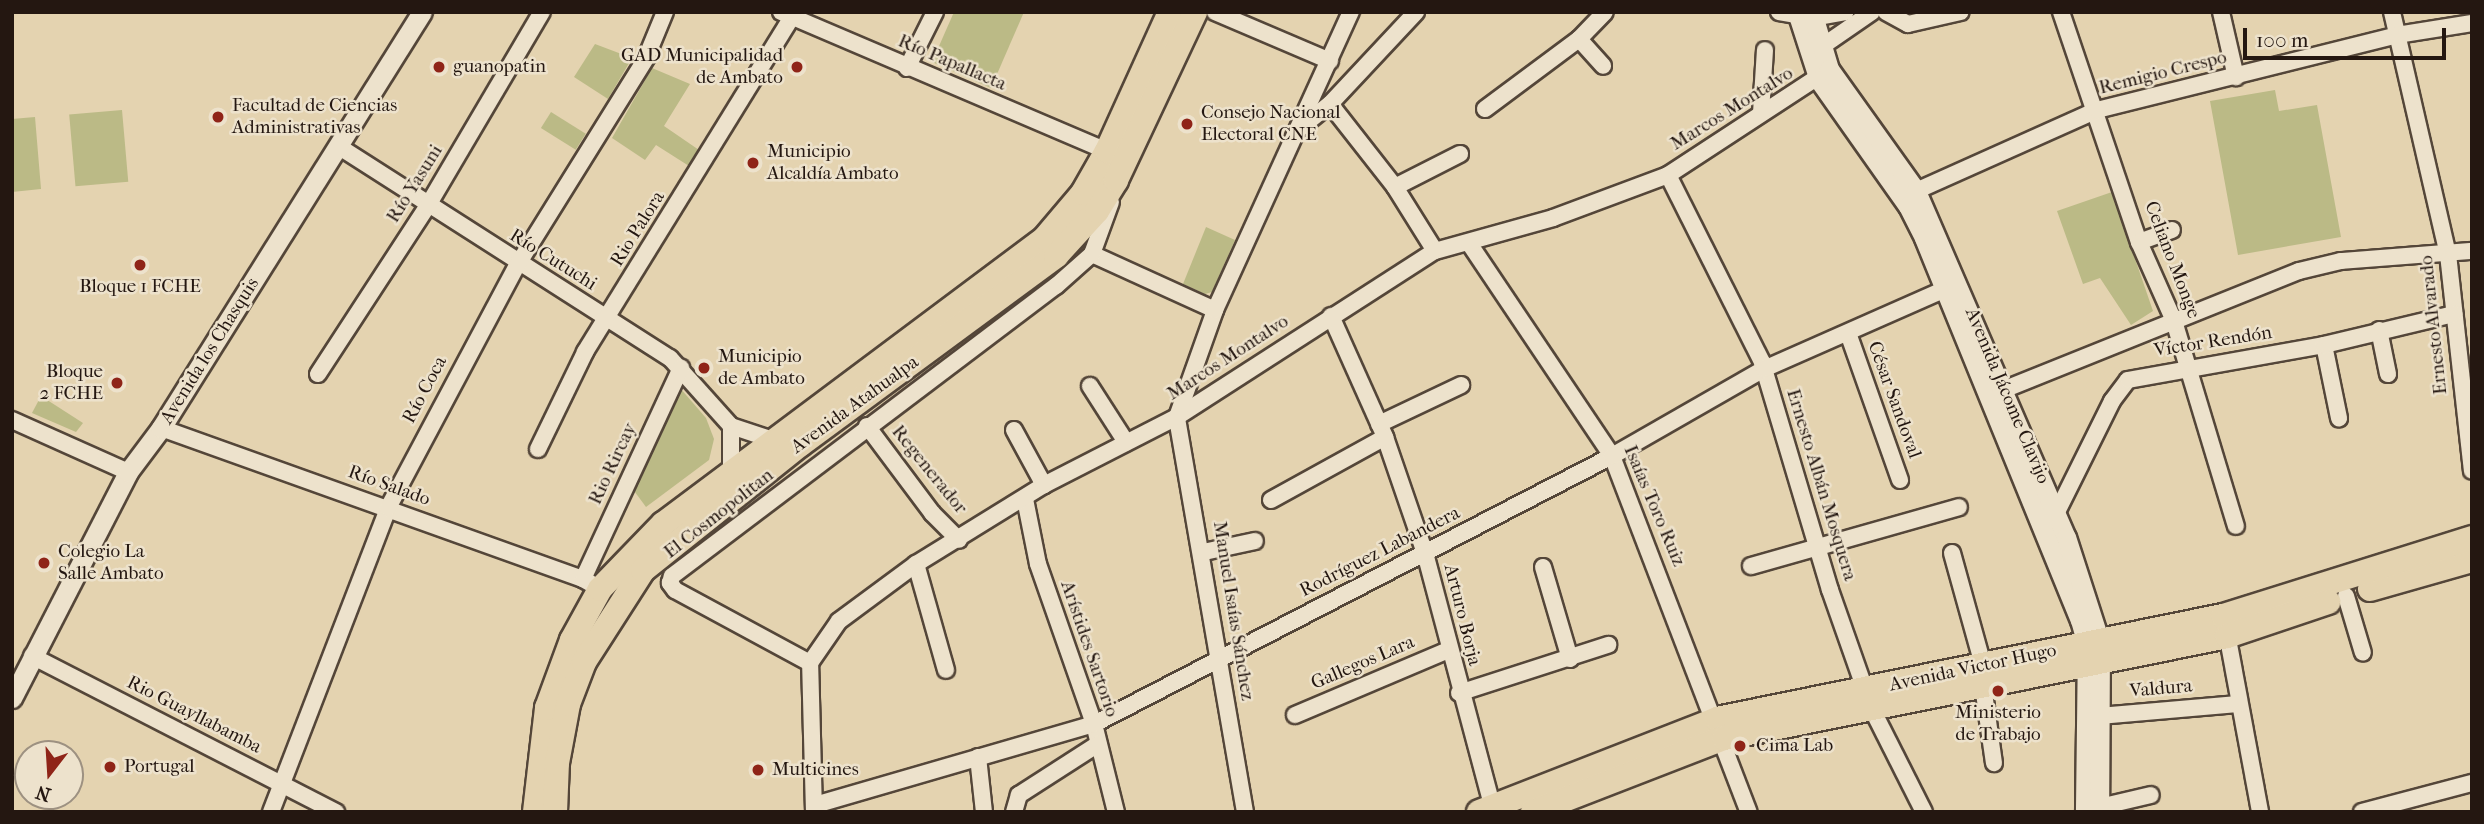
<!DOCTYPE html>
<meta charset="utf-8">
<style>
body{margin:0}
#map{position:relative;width:2484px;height:824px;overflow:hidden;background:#e4d3b0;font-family:"IM FELL French Canon",serif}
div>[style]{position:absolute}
.green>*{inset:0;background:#bbba86;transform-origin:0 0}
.roads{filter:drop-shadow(2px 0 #544639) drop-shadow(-2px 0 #544639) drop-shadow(0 2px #544639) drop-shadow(0 -2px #544639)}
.minor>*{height:16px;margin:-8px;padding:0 8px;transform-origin:8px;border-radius:8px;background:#ede2cc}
.tertiary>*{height:19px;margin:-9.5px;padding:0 9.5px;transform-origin:9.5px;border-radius:9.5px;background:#ede2cc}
.primary>*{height:24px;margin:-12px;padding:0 12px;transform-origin:12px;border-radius:12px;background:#e4d3b0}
.dots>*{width:19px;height:19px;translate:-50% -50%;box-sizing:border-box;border:4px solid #ede2cc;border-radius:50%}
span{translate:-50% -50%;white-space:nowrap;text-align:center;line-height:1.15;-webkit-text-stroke:5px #ede2cc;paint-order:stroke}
.poi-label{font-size:19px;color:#241711}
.right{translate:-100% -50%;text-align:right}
.left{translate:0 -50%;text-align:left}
.street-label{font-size:19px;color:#241711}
.frame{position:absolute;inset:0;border:14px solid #241711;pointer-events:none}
.north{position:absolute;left:14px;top:740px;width:70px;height:70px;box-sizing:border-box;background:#ede2cc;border:2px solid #9d9181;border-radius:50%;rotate:197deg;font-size:19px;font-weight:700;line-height:28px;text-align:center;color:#241711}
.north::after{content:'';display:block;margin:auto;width:24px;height:32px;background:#8f2418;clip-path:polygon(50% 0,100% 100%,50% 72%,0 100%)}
.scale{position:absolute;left:2243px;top:28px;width:203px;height:32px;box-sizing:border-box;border:4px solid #241711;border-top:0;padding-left:9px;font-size:21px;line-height:24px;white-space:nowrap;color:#241711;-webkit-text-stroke:5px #ede2cc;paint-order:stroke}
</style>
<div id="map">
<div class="green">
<i style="clip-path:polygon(954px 12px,1024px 12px,991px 88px,932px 62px)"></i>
<i style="clip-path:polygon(595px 44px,632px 58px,608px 99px,574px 77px)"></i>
<i style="clip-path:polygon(652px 68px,690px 84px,664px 126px,699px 150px,689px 166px,656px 145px,645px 160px,612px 138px)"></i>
<i style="clip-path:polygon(2275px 90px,2279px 111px,2317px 105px,2341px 237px,2238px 255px,2210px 101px)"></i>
<i style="left:122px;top:110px;width:72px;height:53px;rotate:85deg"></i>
<i style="left:551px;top:112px;width:41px;height:19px;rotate:32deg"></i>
<i style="clip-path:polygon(35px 117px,41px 189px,12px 192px,12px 119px)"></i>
<i style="clip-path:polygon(2112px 192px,2153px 311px,2131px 325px,2100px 278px,2083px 284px,2057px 211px)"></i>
<i style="clip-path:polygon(1206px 227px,1235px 240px,1212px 292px,1205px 294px,1183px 284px)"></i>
<i style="clip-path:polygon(680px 388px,706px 418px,714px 439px,709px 460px,646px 507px,629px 484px)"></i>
<i style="clip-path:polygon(41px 396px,83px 423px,76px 432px,32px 413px)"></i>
</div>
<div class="roads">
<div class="minor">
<i style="left:781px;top:12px;width:354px;rotate:23.1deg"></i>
<i style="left:1215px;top:12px;width:125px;rotate:23.1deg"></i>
<i style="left:1779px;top:12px;width:34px;rotate:10deg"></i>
<i style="left:1812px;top:18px;width:34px;rotate:-10deg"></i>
<i style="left:1886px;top:12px;width:25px;rotate:29deg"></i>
<i style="left:1908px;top:24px;width:54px;rotate:-12.8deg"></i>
<i style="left:2061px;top:12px;width:243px;rotate:71.3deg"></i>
<i style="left:2139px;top:242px;width:86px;rotate:66.1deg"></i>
<i style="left:2174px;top:321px;width:214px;rotate:73.2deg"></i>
<i style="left:2221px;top:12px;width:67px;rotate:77deg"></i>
<i style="left:2392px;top:12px;width:248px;rotate:77deg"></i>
<i style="left:2448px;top:254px;width:218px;rotate:83.7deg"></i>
<i style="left:1579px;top:39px;width:36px;rotate:48deg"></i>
<i style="left:1814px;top:52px;width:70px;rotate:-34.6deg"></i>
<i style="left:907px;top:68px;width:63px;rotate:-63.4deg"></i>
<i style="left:1330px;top:104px;width:105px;rotate:51.9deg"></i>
<i style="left:1395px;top:187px;width:75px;rotate:58deg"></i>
<i style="left:1485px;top:109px;width:117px;rotate:-36.7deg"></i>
<i style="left:1579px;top:39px;width:37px;rotate:-46deg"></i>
<i style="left:1761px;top:113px;width:63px;rotate:-86.4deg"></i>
<i style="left:1299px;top:129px;width:40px;rotate:-39deg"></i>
<i style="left:1330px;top:104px;width:126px;rotate:-46.9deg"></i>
<i style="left:338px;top:146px;width:394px;rotate:32.6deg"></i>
<i style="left:670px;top:358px;width:91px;rotate:48.1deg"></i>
<i style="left:731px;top:426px;width:51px;rotate:18.4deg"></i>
<i style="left:1668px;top:175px;width:209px;rotate:63.3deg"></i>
<i style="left:1762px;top:362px;width:238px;rotate:73.4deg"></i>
<i style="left:1830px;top:590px;width:126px;rotate:70.6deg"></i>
<i style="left:1872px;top:709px;width:115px;rotate:63.2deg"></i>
<i style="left:1395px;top:187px;width:73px;rotate:-26.9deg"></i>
<i style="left:1916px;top:191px;width:198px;rotate:-24.1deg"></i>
<i style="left:2097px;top:110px;width:309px;rotate:-14deg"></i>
<i style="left:2397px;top:35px;width:76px;rotate:-9.1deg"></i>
<i style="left:2139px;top:242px;width:35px;rotate:-20deg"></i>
<i style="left:1469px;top:243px;width:257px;rotate:56.1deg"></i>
<i style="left:1612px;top:456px;width:381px;rotate:69deg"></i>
<i style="left:1092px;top:254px;width:135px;rotate:24.5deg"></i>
<i style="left:1331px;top:316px;width:133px;rotate:65.9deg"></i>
<i style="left:1385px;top:437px;width:123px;rotate:71deg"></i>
<i style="left:1425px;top:553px;width:268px;rotate:75.1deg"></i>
<i style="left:2379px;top:330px;width:45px;rotate:78.4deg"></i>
<i style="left:1848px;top:333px;width:156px;rotate:70.5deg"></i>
<i style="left:2324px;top:345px;width:75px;rotate:78.4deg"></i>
<i style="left:318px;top:374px;width:199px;rotate:-56.9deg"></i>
<i style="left:427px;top:207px;width:226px;rotate:-59.5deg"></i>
<i style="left:1090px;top:386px;width:67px;rotate:57.3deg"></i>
<i style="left:1993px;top:394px;width:330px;rotate:-21.9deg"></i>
<i style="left:2299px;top:271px;width:43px;rotate:-13.4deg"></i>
<i style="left:2341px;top:261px;width:131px;rotate:-4.4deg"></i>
<i style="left:12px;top:420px;width:127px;rotate:24.1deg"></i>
<i style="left:1379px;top:424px;width:91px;rotate:-25.4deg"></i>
<i style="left:867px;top:426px;width:109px;rotate:53.2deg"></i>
<i style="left:932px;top:513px;width:38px;rotate:45deg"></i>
<i style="left:161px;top:428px;width:448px;rotate:19.7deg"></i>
<i style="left:583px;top:579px;width:20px;rotate:30deg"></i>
<i style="left:1014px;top:430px;width:63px;rotate:61.4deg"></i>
<i style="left:538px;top:449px;width:108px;rotate:-64.1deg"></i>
<i style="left:585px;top:352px;width:400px;rotate:-58.3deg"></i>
<i style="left:731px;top:472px;width:46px;rotate:-90deg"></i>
<i style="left:1025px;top:499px;width:66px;rotate:78.7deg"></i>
<i style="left:1038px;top:564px;width:170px;rotate:70.7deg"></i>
<i style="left:1094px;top:724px;width:91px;rotate:76deg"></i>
<i style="left:1271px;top:500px;width:130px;rotate:-28.9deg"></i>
<i style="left:2056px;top:514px;width:126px;rotate:-63.6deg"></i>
<i style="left:2112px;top:401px;width:26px;rotate:-53deg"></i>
<i style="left:2128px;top:380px;width:199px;rotate:-10.1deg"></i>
<i style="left:2324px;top:345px;width:134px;rotate:-13.4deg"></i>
<i style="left:1204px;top:552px;width:52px;rotate:-12.2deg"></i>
<i style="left:1952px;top:553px;width:116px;rotate:74.5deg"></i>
<i style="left:916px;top:564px;width:110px;rotate:74.2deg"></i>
<i style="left:1751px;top:566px;width:216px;rotate:-15.8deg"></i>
<i style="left:1543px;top:567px;width:96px;rotate:73.6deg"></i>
<i style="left:583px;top:579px;width:233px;rotate:-65.1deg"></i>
<i style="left:2346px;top:596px;width:59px;rotate:73.4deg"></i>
<i style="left:2226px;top:628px;width:187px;rotate:79.5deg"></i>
<i style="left:32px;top:656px;width:342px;rotate:27.2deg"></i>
<i style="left:810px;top:663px;width:153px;rotate:-151.6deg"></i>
<i style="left:675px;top:590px;width:9px;rotate:-126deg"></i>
<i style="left:670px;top:583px;width:7px;rotate:-74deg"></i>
<i style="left:672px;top:576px;width:481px;rotate:-37.1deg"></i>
<i style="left:1056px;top:286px;width:48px;rotate:-41.6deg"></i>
<i style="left:1092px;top:254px;width:55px;rotate:-69.9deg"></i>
<i style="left:1983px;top:686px;width:78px;rotate:81.9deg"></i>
<i style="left:1459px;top:693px;width:157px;rotate:-17.9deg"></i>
<i style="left:1295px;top:715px;width:166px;rotate:-23deg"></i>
<i style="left:2087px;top:717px;width:152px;rotate:-4.9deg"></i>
<i style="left:978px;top:757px;width:55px;rotate:83.8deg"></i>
<i style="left:815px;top:805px;width:291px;rotate:-16.2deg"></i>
<i style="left:1094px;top:724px;width:583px;rotate:-27.36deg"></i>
<i style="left:1612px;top:456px;width:175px;rotate:-29.8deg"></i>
<i style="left:1764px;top:369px;width:198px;rotate:-23.8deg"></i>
<i style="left:2100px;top:807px;width:52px;rotate:-13.2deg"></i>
<i style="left:271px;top:812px;width:326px;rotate:-68.9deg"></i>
<i style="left:388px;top:508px;width:276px;rotate:-62deg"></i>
<i style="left:518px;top:264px;width:243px;rotate:-58.1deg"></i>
<i style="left:646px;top:58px;width:50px;rotate:-67.6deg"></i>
<i style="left:814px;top:812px;width:149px;rotate:-91.5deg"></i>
<i style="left:810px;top:663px;width:51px;rotate:-55.4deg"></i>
<i style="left:839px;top:621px;width:96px;rotate:-36.5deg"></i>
<i style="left:916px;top:564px;width:150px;rotate:-31.7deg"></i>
<i style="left:1044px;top:485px;width:149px;rotate:-27.1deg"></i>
<i style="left:1177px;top:417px;width:307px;rotate:-32.8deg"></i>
<i style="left:1435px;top:251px;width:123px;rotate:-15.6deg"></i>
<i style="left:1553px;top:218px;width:123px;rotate:-20.5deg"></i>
<i style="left:1668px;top:175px;width:190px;rotate:-33.2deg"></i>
<i style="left:1014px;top:812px;width:18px;rotate:-74deg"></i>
<i style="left:1019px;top:795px;width:94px;rotate:-32.8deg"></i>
<i style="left:1245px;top:812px;width:401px;rotate:-99.8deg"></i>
<i style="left:1177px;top:417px;width:114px;rotate:-70.4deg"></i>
<i style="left:1215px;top:310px;width:328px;rotate:-65.5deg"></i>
<i style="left:2362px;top:812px;width:114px;rotate:-14.8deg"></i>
</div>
<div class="tertiary">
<i style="left:1797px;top:12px;width:71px;rotate:72.1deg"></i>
<i style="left:1819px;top:80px;width:154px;rotate:54.8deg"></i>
<i style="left:1908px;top:206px;width:36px;rotate:63deg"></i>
<i style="left:1924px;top:238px;width:413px;rotate:67.8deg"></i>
<i style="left:2080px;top:620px;width:25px;rotate:74deg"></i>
<i style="left:2087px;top:644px;width:168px;rotate:90.7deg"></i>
<i style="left:1812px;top:12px;width:59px;rotate:73.4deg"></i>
<i style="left:1829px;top:69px;width:150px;rotate:54.5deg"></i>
<i style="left:1916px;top:191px;width:377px;rotate:66.6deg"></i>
<i style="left:2066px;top:537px;width:110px;rotate:72.1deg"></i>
<i style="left:2100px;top:642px;width:170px;rotate:90.3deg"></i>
<i style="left:12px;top:698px;width:254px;rotate:-62.8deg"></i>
<i style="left:128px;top:472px;width:55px;rotate:-53.1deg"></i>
<i style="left:161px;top:428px;width:491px;rotate:-57.9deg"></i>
</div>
<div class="primary">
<i style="left:2370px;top:589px;width:106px;rotate:-15.9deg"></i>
<i style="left:535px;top:812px;width:105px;rotate:-83.4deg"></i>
<i style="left:547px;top:708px;width:72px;rotate:-69.8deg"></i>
<i style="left:572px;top:640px;width:58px;rotate:-61.2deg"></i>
<i style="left:600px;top:589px;width:91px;rotate:-45.9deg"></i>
<i style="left:663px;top:524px;width:477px;rotate:-36.8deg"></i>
<i style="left:1045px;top:238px;width:59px;rotate:-49.8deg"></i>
<i style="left:1083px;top:193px;width:48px;rotate:-60.3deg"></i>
<i style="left:1107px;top:151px;width:153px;rotate:-65.6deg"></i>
<i style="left:555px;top:812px;width:49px;rotate:-87.7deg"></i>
<i style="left:557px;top:763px;width:60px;rotate:-79.4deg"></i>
<i style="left:568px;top:704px;width:45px;rotate:-69.1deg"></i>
<i style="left:584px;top:662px;width:109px;rotate:-57.3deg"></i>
<i style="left:643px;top:570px;width:202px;rotate:-38.6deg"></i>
<i style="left:801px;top:444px;width:317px;rotate:-36.4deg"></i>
<i style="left:1056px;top:256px;width:61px;rotate:-47.7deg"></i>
<i style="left:1097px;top:211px;width:36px;rotate:-58deg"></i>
<i style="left:1116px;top:180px;width:186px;rotate:-64.8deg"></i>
<i style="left:1479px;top:812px;width:256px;rotate:-21.3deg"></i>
<i style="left:1717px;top:719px;width:516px;rotate:-11.51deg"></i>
<i style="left:2223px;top:616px;width:261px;rotate:-17.4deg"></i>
<i style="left:1533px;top:812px;width:205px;rotate:-21.2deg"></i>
<i style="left:1724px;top:738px;width:513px;rotate:-11.46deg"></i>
<i style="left:2227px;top:636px;width:107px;rotate:-18.6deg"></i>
</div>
</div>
<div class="dots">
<i style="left:439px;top:67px;background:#8f2418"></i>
<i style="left:797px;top:67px;background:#8f2418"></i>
<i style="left:218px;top:117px;background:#8f2418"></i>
<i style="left:1187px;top:124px;background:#8f2418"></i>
<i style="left:753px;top:163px;background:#8f2418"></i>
<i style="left:140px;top:265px;background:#8f2418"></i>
<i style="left:704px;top:368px;background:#8f2418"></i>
<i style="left:117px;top:383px;background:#8f2418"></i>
<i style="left:44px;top:563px;background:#8f2418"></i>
<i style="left:1998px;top:691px;background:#8f2418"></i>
<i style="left:1740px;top:746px;background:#8f2418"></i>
<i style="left:110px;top:767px;background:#8f2418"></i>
<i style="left:758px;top:770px;background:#8f2418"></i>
</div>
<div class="poi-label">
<span class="right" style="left:783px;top:67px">GAD Municipalidad<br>de Ambato</span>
<span class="left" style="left:453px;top:67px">guanopatin</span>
<span class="left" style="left:232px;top:117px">Facultad de Ciencias<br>Administrativas</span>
<span class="left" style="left:1201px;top:124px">Consejo Nacional<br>Electoral CNE</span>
<span class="left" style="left:767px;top:163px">Municipio<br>Alcaldía Ambato</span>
<span style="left:140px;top:287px">Bloque 1 FCHE</span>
<span class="left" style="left:718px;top:368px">Municipio<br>de Ambato</span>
<span class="right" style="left:103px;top:383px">Bloque<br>2 FCHE</span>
<span class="left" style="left:58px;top:563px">Colegio La<br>Salle Ambato</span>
<span style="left:1998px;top:724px">Ministerio<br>de Trabajo</span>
<span class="left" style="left:1756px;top:746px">Cima Lab</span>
<span class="left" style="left:124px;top:767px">Portugal</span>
<span class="left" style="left:772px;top:770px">Multicines</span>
</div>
<div class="street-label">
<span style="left:952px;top:63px;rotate:23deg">Río Papallacta</span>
<span style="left:2163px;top:73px;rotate:-14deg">Remigio Crespo</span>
<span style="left:1732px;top:109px;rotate:-32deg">Marcos Montalvo</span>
<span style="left:415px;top:184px;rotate:-58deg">Río Yasuni</span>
<span style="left:638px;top:229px;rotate:-58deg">Rio Palora</span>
<span style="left:553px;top:260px;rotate:32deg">Río Cutuchi</span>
<span style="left:2172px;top:260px;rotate:69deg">Celiano Monge</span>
<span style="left:2434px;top:325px;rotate:-96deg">Ernesto Alvarado</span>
<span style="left:2213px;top:342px;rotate:-9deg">Víctor Rendón</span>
<span style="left:210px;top:351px;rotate:-58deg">Avenida los Chasquis</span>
<span style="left:1228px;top:358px;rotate:-33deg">Marcos Montalvo</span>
<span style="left:425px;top:390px;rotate:-62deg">Río Coca</span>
<span style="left:2007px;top:396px;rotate:67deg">Avenida Jácome Clavijo</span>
<span style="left:1894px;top:400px;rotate:70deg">César Sandoval</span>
<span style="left:855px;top:405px;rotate:-36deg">Avenida Atahualpa</span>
<span style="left:613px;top:464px;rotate:-65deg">Rio Rircay</span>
<span style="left:929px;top:470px;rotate:51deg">Regenerador</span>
<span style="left:1821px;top:485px;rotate:73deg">Ernesto Albán Mosquera</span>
<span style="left:389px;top:486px;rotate:20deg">Río Salado</span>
<span style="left:1654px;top:506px;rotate:67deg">Isaías Toro Ruiz</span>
<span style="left:719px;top:514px;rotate:-38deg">El Cosmopolitan</span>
<span style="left:1380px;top:552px;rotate:-27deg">Rodríguez Labandera</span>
<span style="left:1233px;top:611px;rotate:81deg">Manuel Isaías Sánchez</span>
<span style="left:1462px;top:615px;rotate:76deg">Arturo Borja</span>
<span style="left:1089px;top:649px;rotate:71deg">Arístides Sartorio</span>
<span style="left:1363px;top:663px;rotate:-23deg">Gallegos Lara</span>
<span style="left:1973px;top:668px;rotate:-12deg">Avenida Victor Hugo</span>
<span style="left:2161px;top:689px;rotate:-5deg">Valdura</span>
<span style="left:194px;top:715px;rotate:27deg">Rio Guayllabamba</span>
</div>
<div class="frame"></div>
<div class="north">N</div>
<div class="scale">100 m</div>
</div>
